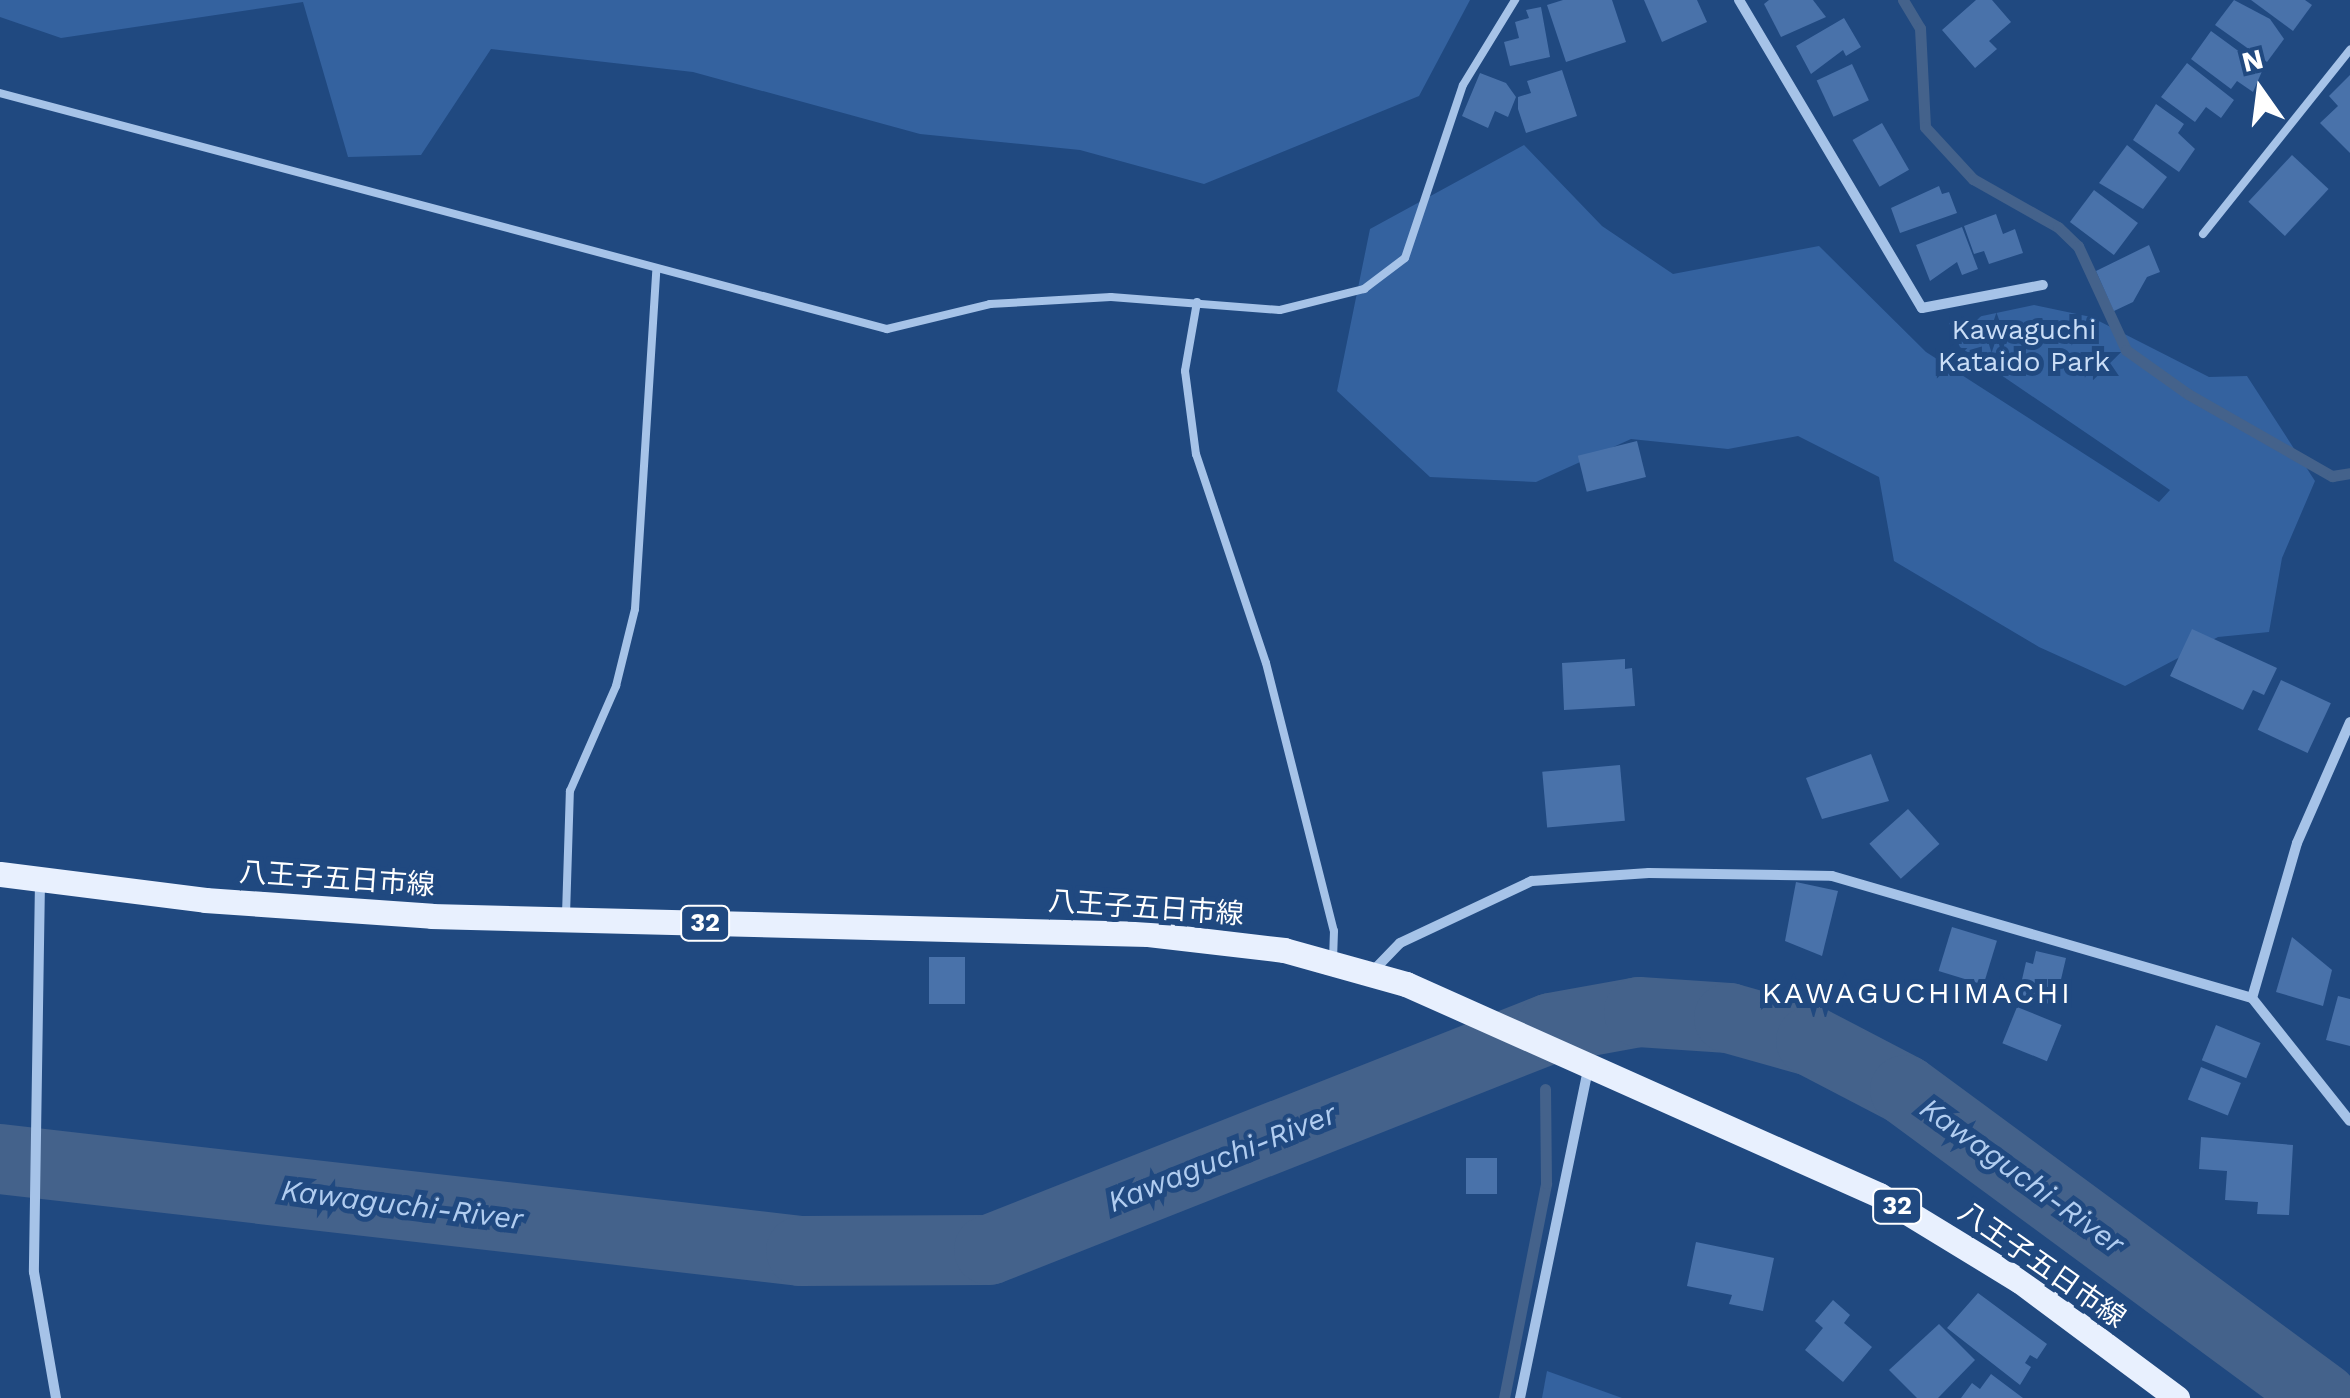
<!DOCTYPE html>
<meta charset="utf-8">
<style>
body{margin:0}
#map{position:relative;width:2350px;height:1398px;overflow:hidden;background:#204980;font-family:"Work Sans","Noto Sans JP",sans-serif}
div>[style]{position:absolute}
.green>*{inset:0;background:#34629f}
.stream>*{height:11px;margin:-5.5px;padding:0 5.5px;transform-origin:5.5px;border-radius:5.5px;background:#44628b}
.river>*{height:70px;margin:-35px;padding:0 35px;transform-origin:35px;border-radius:35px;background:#44628b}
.building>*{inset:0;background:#4972aa;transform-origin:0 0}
.lane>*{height:8px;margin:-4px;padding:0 4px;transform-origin:4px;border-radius:4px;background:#a6c3e8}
.street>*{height:10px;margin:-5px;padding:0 5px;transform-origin:5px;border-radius:5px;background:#a6c3e8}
.primary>*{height:25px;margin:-12.5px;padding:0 12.5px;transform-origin:12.5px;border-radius:12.5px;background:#e8f0fe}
span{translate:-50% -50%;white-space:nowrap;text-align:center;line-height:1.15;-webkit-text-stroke:10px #204980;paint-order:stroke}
.shield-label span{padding:2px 8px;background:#204980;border:2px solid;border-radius:8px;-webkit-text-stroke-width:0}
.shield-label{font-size:25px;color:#fff;font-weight:700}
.park-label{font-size:28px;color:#c9ddf6}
.street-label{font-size:28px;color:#fff}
.neighbourhood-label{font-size:30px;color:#fff;letter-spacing:2.5px}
.water-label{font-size:30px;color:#b1cdf0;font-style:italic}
.north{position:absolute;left:2210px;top:40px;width:100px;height:100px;-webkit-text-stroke:8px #204980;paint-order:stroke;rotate:346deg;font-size:28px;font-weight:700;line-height:40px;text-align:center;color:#fff}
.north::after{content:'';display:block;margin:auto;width:35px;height:45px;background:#fff;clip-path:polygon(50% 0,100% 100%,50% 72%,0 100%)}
</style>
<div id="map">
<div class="green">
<i style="clip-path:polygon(0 0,1470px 0,1419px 96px,1204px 184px,1080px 150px,920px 134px,693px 72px,491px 49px,421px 155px,348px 157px,303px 2px,61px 38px,0 17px)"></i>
<i style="clip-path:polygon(1524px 145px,1602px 226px,1673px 274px,1819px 246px,1926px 352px,2159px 502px,2170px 490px,1960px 347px,1949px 323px,2034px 305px,2091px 317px,2209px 377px,2247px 376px,2315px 481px,2282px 558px,2269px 632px,2218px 637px,2125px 686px,2039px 647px,1894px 561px,1879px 477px,1798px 436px,1728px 449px,1631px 439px,1536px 482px,1430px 477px,1337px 391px,1370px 229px)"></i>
<i style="clip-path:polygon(1547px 1371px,1622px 1398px,1542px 1398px)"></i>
</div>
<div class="stream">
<i style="left:1903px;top:0;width:33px;rotate:59deg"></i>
<i style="left:1920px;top:28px;width:99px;rotate:87.1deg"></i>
<i style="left:1925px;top:127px;width:71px;rotate:47.3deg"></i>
<i style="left:1973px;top:179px;width:98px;rotate:29.5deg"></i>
<i style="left:2058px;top:227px;width:28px;rotate:44deg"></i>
<i style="left:2078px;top:246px;width:115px;rotate:65.2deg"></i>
<i style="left:2126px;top:350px;width:76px;rotate:35.4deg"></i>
<i style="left:2188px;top:394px;width:166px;rotate:29.7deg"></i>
<i style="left:2332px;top:476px;width:18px;rotate:-9deg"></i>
<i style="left:1504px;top:1398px;width:219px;rotate:-78.9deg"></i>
<i style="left:1546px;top:1183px;width:94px;rotate:-90.6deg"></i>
</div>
<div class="river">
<i style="left:0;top:1159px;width:806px;rotate:6.55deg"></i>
<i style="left:801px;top:1251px;width:188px;rotate:-0.3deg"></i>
<i style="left:989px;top:1250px;width:604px;rotate:-21.55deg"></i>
<i style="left:1551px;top:1028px;width:89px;rotate:-10.3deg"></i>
<i style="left:1639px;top:1012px;width:90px;rotate:3.8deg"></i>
<i style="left:1729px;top:1018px;width:85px;rotate:15.7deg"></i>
<i style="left:1811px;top:1041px;width:106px;rotate:27.5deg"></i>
<i style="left:1905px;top:1090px;width:519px;rotate:36.38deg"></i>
</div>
<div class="building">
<i style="clip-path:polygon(1563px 0,1612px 0,1626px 42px,1566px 62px,1547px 5px)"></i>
<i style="clip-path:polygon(1644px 0,1697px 0,1707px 22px,1662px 42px)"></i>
<i style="clip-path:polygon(1769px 0,1813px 0,1826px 17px,1781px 37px,1764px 4px)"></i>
<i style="clip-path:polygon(1976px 0,1992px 0,2011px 22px,1989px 41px,1997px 49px,1975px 68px,1942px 30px)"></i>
<i style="clip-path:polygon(2234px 0,2270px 19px,2284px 39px,2267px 62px,2215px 25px)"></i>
<i style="clip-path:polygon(2251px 0,2305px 0,2312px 5px,2293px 31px)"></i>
<i style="clip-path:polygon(1541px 7px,1550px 57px,1510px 66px,1504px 42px,1519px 38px,1515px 22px,1529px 18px,1526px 10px)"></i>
<i style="clip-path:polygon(1844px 18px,1861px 47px,1846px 56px,1843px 50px,1811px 74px,1796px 46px)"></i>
<i style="clip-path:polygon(2211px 31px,2263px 69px,2253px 92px,2237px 81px,2231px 89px,2191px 59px)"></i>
<i style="clip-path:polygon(2187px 63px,2234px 100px,2221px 118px,2206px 107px,2195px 122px,2161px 97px)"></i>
<i style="left:1852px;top:64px;width:40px;height:39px;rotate:65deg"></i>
<i style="clip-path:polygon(1562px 70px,1577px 116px,1526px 133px,1518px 109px,1518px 97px,1531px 93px,1527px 81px)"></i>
<i style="clip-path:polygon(1480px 73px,1506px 83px,1516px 97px,1508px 117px,1495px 111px,1488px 128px,1462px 116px)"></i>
<i style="clip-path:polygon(2350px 75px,2350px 153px,2320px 123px,2338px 106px,2329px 96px)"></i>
<i style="clip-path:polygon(2156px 104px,2184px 124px,2178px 133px,2195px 149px,2179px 172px,2133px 140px)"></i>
<i style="left:1882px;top:123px;width:54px;height:34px;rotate:60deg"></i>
<i style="clip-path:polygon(2127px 145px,2167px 177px,2143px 209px,2099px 183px)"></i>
<i style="left:2292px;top:155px;width:50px;height:64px;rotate:43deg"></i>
<i style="clip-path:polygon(1939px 186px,1942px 194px,1949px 192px,1957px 213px,1900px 233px,1891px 208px)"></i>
<i style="left:2094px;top:190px;width:55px;height:40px;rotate:37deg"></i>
<i style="clip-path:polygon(1996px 214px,2003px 234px,2015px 229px,2023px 253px,1989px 264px,1984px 251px,1974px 254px,1964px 226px)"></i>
<i style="clip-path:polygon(1962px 227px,1978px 269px,1962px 275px,1957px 262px,1930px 281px,1916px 245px)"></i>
<i style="clip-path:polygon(2149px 245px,2160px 272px,2147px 277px,2133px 302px,2114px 311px,2096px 271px)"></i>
<i style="left:1637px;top:441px;width:37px;height:61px;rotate:76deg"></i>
<i style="clip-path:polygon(2192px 629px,2277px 668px,2264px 695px,2253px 690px,2243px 710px,2170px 676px)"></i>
<i style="clip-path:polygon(1625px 659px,1625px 669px,1632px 668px,1635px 706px,1564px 710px,1562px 663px)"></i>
<i style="left:2281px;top:680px;width:55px;height:55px;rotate:25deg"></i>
<i style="clip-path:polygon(1871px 754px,1889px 801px,1822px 819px,1806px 778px)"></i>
<i style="left:1620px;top:765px;width:56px;height:78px;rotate:85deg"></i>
<i style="left:1908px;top:809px;width:47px;height:52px;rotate:48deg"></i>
<i style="clip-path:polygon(1796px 882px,1838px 891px,1822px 956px,1785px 941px)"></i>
<i style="left:1952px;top:927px;width:47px;height:46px;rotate:17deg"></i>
<i style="clip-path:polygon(2292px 937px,2332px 970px,2323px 1006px,2276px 992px)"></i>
<i style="clip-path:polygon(2036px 951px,2066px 958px,2055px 1005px,2018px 997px,2026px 962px,2033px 964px)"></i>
<i style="left:929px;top:957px;width:36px;height:47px"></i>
<i style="clip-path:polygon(2338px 996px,2350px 999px,2350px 1046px,2326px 1040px)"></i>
<i style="left:2017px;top:1007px;width:48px;height:39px;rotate:22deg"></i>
<i style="left:2216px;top:1025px;width:48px;height:38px;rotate:22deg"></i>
<i style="left:2201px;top:1067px;width:43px;height:35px;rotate:22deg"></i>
<i style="clip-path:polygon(2201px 1137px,2293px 1145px,2289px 1215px,2257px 1214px,2258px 1202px,2225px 1200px,2227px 1171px,2199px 1169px)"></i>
<i style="left:1466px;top:1158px;width:31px;height:36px"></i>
<i style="clip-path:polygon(1696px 1242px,1774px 1258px,1763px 1311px,1729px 1304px,1732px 1295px,1687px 1286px)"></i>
<i style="clip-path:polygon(1978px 1293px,2047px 1344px,2037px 1359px,2030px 1355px,2025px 1363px,2031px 1367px,2020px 1385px,1947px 1328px)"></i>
<i style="clip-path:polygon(1833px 1300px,1850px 1315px,1844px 1323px,1872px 1347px,1843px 1382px,1805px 1350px,1823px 1328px,1815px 1321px)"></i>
<i style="clip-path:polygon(1939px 1324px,1975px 1360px,1938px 1398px,1917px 1398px,1889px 1370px)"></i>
<i style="clip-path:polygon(1991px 1374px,2023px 1398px,1961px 1398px,1972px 1383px,1980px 1389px)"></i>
</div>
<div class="lane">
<i style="left:0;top:93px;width:918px;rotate:14.9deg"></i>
<i style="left:887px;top:329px;width:106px;rotate:-13.6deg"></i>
<i style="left:990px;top:304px;width:121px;rotate:-3.3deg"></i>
<i style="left:1111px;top:297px;width:169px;rotate:4.4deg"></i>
<i style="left:1280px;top:310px;width:87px;rotate:-14deg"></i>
<i style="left:1364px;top:289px;width:51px;rotate:-37.1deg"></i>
<i style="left:1405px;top:258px;width:182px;rotate:-71.5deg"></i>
<i style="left:1463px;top:85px;width:100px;rotate:-58.5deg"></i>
<i style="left:2203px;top:234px;width:236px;rotate:-51.4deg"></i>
<i style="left:1197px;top:302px;width:70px;rotate:99.9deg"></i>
<i style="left:1185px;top:371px;width:84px;rotate:82.5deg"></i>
<i style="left:1196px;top:454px;width:220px;rotate:71.5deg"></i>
<i style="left:1266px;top:663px;width:276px;rotate:75.8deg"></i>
<i style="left:1334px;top:931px;width:30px;rotate:92deg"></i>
<i style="left:566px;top:915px;width:124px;rotate:-88.2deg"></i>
<i style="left:570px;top:791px;width:115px;rotate:-66.3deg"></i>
<i style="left:616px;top:686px;width:79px;rotate:-76.1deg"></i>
<i style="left:635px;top:609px;width:338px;rotate:-86.4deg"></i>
</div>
<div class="street">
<i style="left:1739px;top:0;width:358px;rotate:59.3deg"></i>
<i style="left:1922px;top:308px;width:123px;rotate:-10.8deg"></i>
<i style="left:40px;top:881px;width:391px;rotate:90.9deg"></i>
<i style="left:34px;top:1272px;width:128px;rotate:80.1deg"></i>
<i style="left:1372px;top:972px;width:40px;rotate:-46deg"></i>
<i style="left:1400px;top:943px;width:146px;rotate:-25.2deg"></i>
<i style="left:1532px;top:881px;width:117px;rotate:-3.9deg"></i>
<i style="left:1649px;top:873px;width:183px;rotate:0.9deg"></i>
<i style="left:1832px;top:876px;width:437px;rotate:16.2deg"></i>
<i style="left:2252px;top:998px;width:157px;rotate:51.5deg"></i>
<i style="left:2252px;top:998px;width:161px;rotate:-73.8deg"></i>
<i style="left:2297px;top:843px;width:132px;rotate:-66.3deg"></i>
<i style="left:1520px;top:1398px;width:339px;rotate:-78.3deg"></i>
</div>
<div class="primary">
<i style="left:0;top:874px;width:207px;rotate:7.2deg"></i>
<i style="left:205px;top:900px;width:227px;rotate:4deg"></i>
<i style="left:431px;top:916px;width:717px;rotate:1.44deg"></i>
<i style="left:1148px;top:934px;width:137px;rotate:6.7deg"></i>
<i style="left:1284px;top:950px;width:127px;rotate:15.6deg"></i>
<i style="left:1406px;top:984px;width:518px;rotate:24.04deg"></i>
<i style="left:1879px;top:1195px;width:165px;rotate:31.4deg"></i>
<i style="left:2020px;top:1281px;width:196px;rotate:36.7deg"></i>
</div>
<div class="shield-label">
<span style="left:705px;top:923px">32</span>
<span style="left:1897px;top:1206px">32</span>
</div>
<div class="park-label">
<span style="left:2024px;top:346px">Kawaguchi<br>Kataido Park</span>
</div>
<div class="street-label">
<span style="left:337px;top:879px;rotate:4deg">八王子五日市線</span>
<span style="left:1146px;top:908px;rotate:4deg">八王子五日市線</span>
<span style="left:2042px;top:1265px;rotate:35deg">八王子五日市線</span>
</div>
<div class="neighbourhood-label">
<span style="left:1917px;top:993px">KAWAGUCHIMACHI</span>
</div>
<div class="water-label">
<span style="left:1222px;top:1158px;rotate:-22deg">Kawaguchi-River</span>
<span style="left:2022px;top:1176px;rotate:36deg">Kawaguchi-River</span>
<span style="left:402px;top:1205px;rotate:7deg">Kawaguchi-River</span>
</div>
<div class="north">N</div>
</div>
